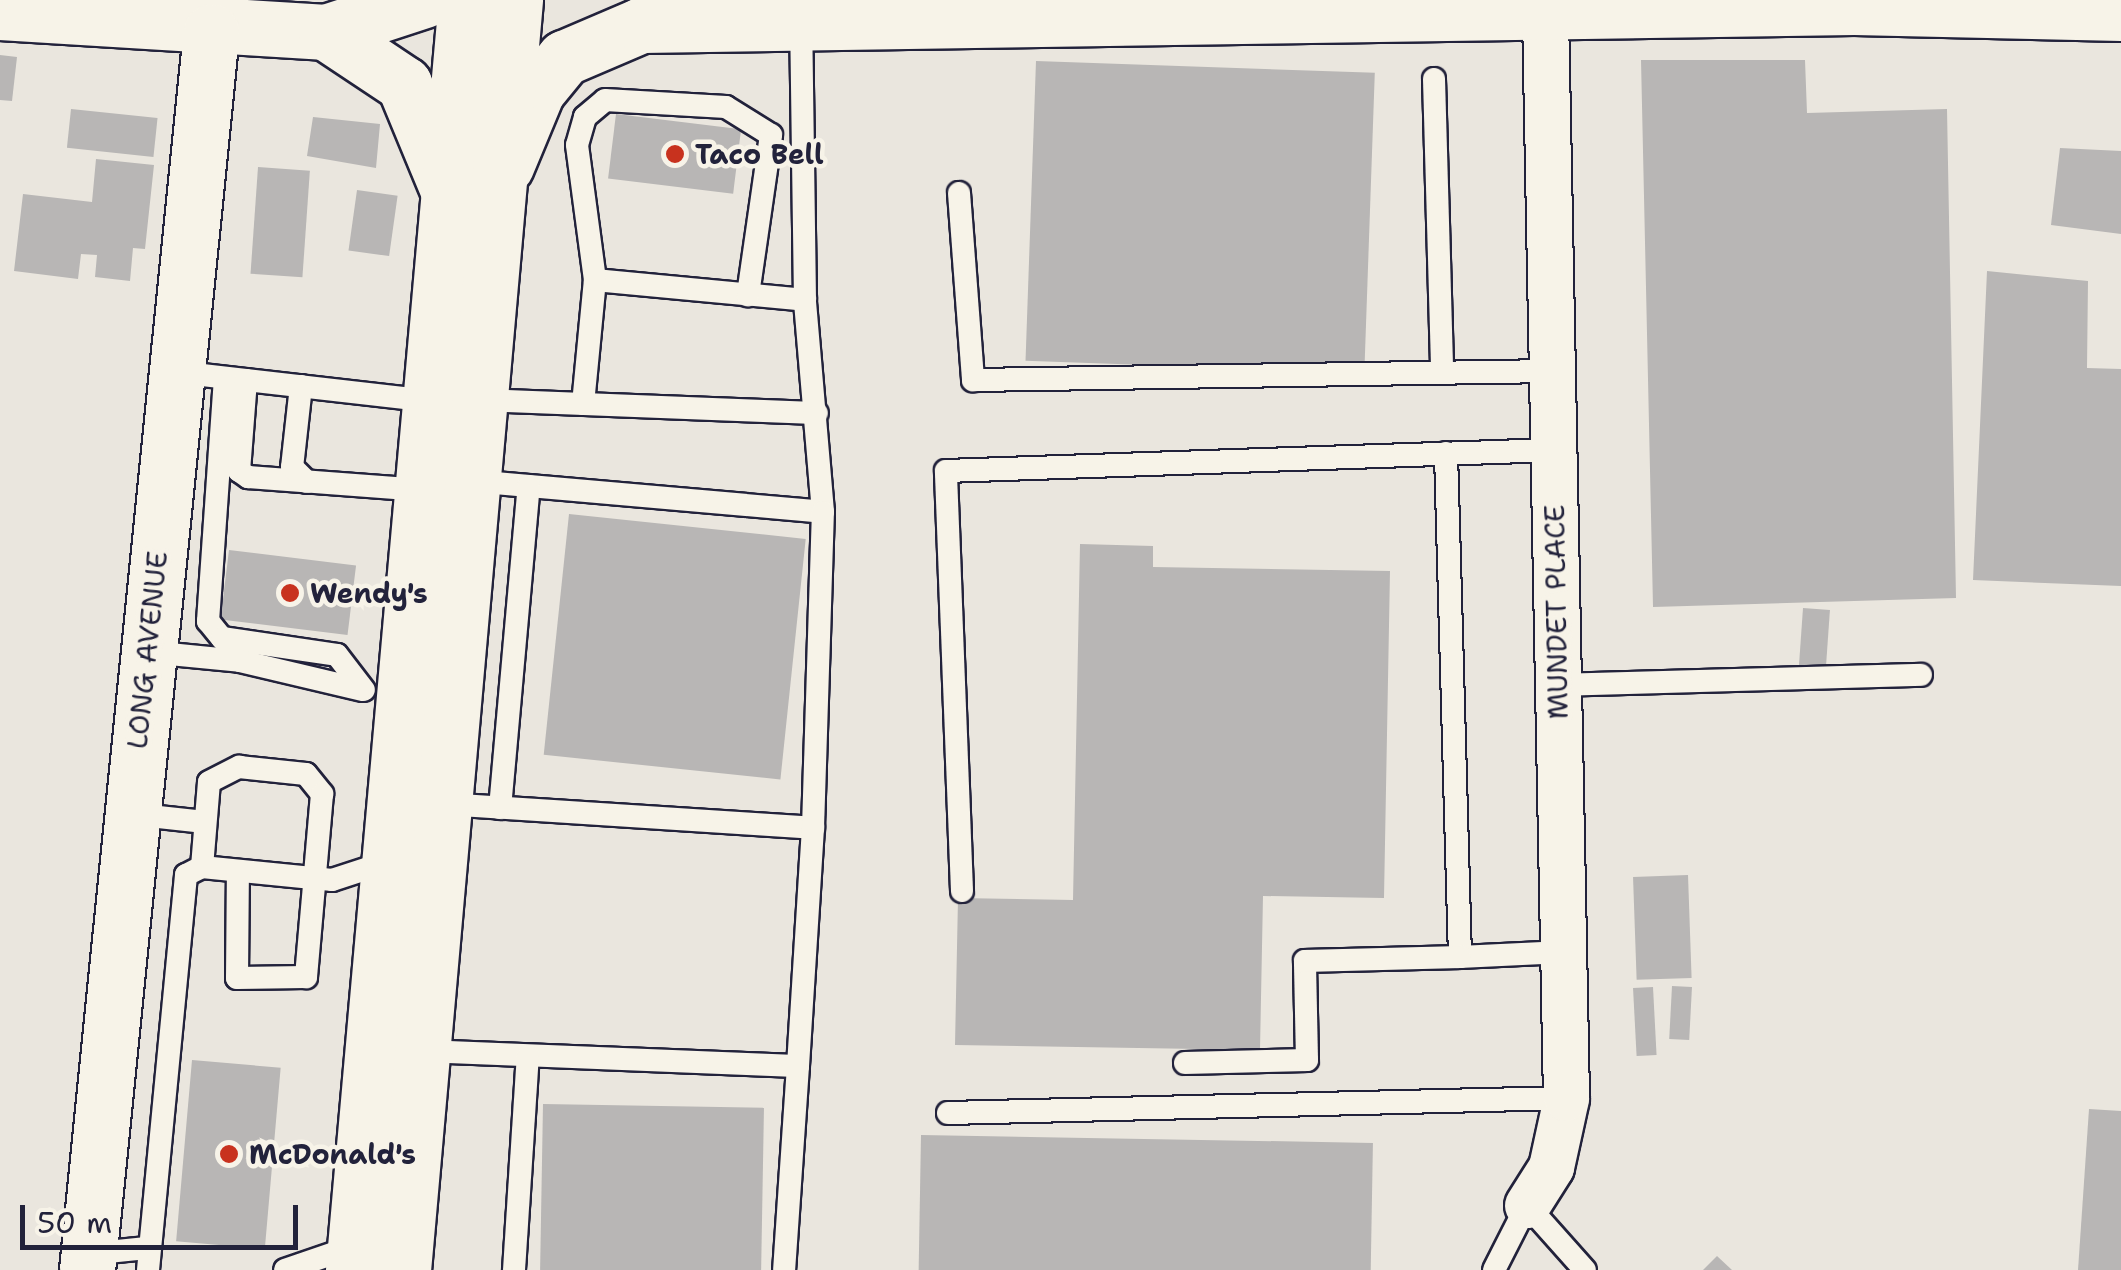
<!DOCTYPE html>
<style>
body{margin:0}
#map{position:relative;width:2121px;height:1270px;overflow:hidden;background:#eae6de;font-family:"Shantell Sans",sans-serif}
div>[style]{position:absolute}
.building>*{inset:0;background:#b8b6b5;transform-origin:0 0}
.roads{filter:drop-shadow(2px 0 #22223b) drop-shadow(-2px 0 #22223b) drop-shadow(0 2px #22223b) drop-shadow(0 -2px #22223b)}
.lane>*{height:22px;margin:-11px;padding:0 11px;transform-origin:11px;border-radius:11px;background:#f7f3e8}
.street>*{height:45px;margin:-22.5px;padding:0 22.5px;transform-origin:22.5px;border-radius:22.5px;background:#f7f3e8}
.secondary>*{height:55px;margin:-27.5px;padding:0 27.5px;transform-origin:27.5px;border-radius:27.5px;background:#f7f3e8}
.highway>*{height:55px;margin:-27.5px;padding:0 27.5px;transform-origin:27.5px;border-radius:27.5px;background:#f7f3e8}
.dots>*{width:28px;height:28px;translate:-50% -50%;box-sizing:border-box;border:5px solid #f7f3e8;border-radius:50%}
span{translate:-50% -50%;white-space:nowrap;text-align:center;line-height:1.15;-webkit-text-stroke:9px #f7f3e8;paint-order:stroke}
.poi-label{font-size:28px;color:#22223b;font-weight:700}
.left{translate:0 -50%;text-align:left}
.street-label{font-size:28px;color:#22223b}
.scale{position:absolute;left:20px;top:1205px;width:278px;height:45px;box-sizing:border-box;border:5px solid #22223b;border-top:0;padding-left:12px;font-size:30px;line-height:35px;white-space:nowrap;color:#22223b;-webkit-text-stroke:8px #f7f3e8;paint-order:stroke}
</style>
<div id="map">
<div class="building">
<i style="clip-path:polygon(0 55px,17px 57px,12px 101px,0 100px)"></i>
<i style="clip-path:polygon(1641px 60px,1805px 60px,1807px 113px,1947px 109px,1956px 598px,1653px 607px)"></i>
<i style="left:1036px;top:61px;width:339px;height:300px;rotate:2deg"></i>
<i style="left:71px;top:109px;width:87px;height:39px;rotate:6deg"></i>
<i style="left:616px;top:114px;width:126px;height:65px;rotate:7deg"></i>
<i style="clip-path:polygon(313px 117px,380px 124px,376px 168px,307px 156px)"></i>
<i style="clip-path:polygon(2060px 148px,2121px 151px,2121px 234px,2051px 225px)"></i>
<i style="clip-path:polygon(96px 159px,154px 165px,145px 249px,133px 248px,130px 281px,95px 277px,97px 255px,81px 254px,78px 279px,14px 271px,23px 194px,92px 202px)"></i>
<i style="left:258px;top:167px;width:52px;height:107px;rotate:4deg"></i>
<i style="left:357px;top:190px;width:41px;height:61px;rotate:8deg"></i>
<i style="clip-path:polygon(1987px 271px,2088px 281px,2087px 368px,2121px 369px,2121px 586px,1973px 580px)"></i>
<i style="left:569px;top:514px;width:238px;height:242px;rotate:6deg"></i>
<i style="clip-path:polygon(1080px 544px,1153px 546px,1153px 567px,1390px 571px,1384px 898px,1263px 896px,1260px 1050px,955px 1045px,958px 898px,1073px 900px)"></i>
<i style="left:229px;top:550px;width:128px;height:70px;rotate:7deg"></i>
<i style="left:1803px;top:608px;width:27px;height:65px;rotate:4deg"></i>
<i style="left:1688px;top:875px;width:103px;height:55px;rotate:88deg"></i>
<i style="left:1672px;top:986px;width:20px;height:53px;rotate:3deg"></i>
<i style="left:1653px;top:987px;width:68px;height:20px;rotate:87deg"></i>
<i style="left:192px;top:1060px;width:89px;height:182px;rotate:5deg"></i>
<i style="left:543px;top:1104px;width:221px;height:166px;rotate:1deg"></i>
<i style="clip-path:polygon(2089px 1109px,2121px 1111px,2121px 1270px,2078px 1270px)"></i>
<i style="left:921px;top:1135px;width:452px;height:135px;rotate:1deg"></i>
<i style="clip-path:polygon(1717px 1256px,1732px 1270px,1703px 1270px)"></i>
</div>
<div class="roads">
<div class="lane">
<i style="left:1434px;top:79px;width:294px;rotate:88.4deg"></i>
<i style="left:959px;top:193px;width:188px;rotate:85.7deg"></i>
<i style="left:973px;top:380px;width:579px;rotate:-0.89deg"></i>
<i style="left:595px;top:280px;width:211px;rotate:5.4deg"></i>
<i style="left:176px;top:372px;width:257px;rotate:6.5deg"></i>
<i style="left:225px;top:378px;width:244px;rotate:94deg"></i>
<i style="left:208px;top:621px;width:22px;rotate:51deg"></i>
<i style="left:222px;top:638px;width:116px;rotate:8.4deg"></i>
<i style="left:337px;top:655px;width:44px;rotate:52.4deg"></i>
<i style="left:246px;top:380px;width:91px;rotate:94.4deg"></i>
<i style="left:239px;top:471px;width:11px;rotate:34deg"></i>
<i style="left:248px;top:477px;width:174px;rotate:4.3deg"></i>
<i style="left:301px;top:386px;width:81px;rotate:96.3deg"></i>
<i style="left:292px;top:467px;width:21px;rotate:45deg"></i>
<i style="left:479px;top:400px;width:338px;rotate:2.2deg"></i>
<i style="left:583px;top:404px;width:125px;rotate:-84.5deg"></i>
<i style="left:595px;top:280px;width:136px;rotate:-97.6deg"></i>
<i style="left:577px;top:145px;width:29px;rotate:-74deg"></i>
<i style="left:585px;top:117px;width:26px;rotate:-40deg"></i>
<i style="left:605px;top:100px;width:121px;rotate:3.3deg"></i>
<i style="left:726px;top:107px;width:53px;rotate:31.9deg"></i>
<i style="left:771px;top:135px;width:162px;rotate:98.2deg"></i>
<i style="left:1446px;top:453px;width:504px;rotate:88.41deg"></i>
<i style="left:1460px;top:957px;width:103px;rotate:-2.8deg"></i>
<i style="left:472px;top:481px;width:352px;rotate:5deg"></i>
<i style="left:823px;top:512px;width:213px;rotate:-94.9deg"></i>
<i style="left:805px;top:300px;width:275px;rotate:-90.8deg"></i>
<i style="left:222px;top:638px;width:29px;rotate:52deg"></i>
<i style="left:240px;top:661px;width:126px;rotate:13.3deg"></i>
<i style="left:149px;top:652px;width:91px;rotate:5.6deg"></i>
<i style="left:1558px;top:685px;width:363px;rotate:-1.6deg"></i>
<i style="left:444px;top:804px;width:370px;rotate:3.7deg"></i>
<i style="left:813px;top:828px;width:316px;rotate:-88.2deg"></i>
<i style="left:500px;top:808px;width:323px;rotate:-84.9deg"></i>
<i style="left:131px;top:814px;width:74px;rotate:6.2deg"></i>
<i style="left:202px;top:867px;width:85px;rotate:-85.3deg"></i>
<i style="left:209px;top:782px;width:34px;rotate:-27deg"></i>
<i style="left:239px;top:767px;width:67px;rotate:6deg"></i>
<i style="left:306px;top:774px;width:26px;rotate:51deg"></i>
<i style="left:322px;top:794px;width:184px;rotate:95deg"></i>
<i style="left:306px;top:977px;width:69px;rotate:179.2deg"></i>
<i style="left:237px;top:978px;width:107px;rotate:-89.5deg"></i>
<i style="left:962px;top:891px;width:420px;rotate:-92.2deg"></i>
<i style="left:946px;top:471px;width:607px;rotate:-1.98deg"></i>
<i style="left:422px;top:1051px;width:376px;rotate:2.3deg"></i>
<i style="left:798px;top:1066px;width:204px;rotate:93.9deg"></i>
<i style="left:1185px;top:1063px;width:122px;rotate:-1.4deg"></i>
<i style="left:1307px;top:1060px;width:99px;rotate:-91.2deg"></i>
<i style="left:1305px;top:961px;width:155px;rotate:-1.5deg"></i>
<i style="left:798px;top:1066px;width:238px;rotate:-86.4deg"></i>
<i style="left:948px;top:1113px;width:618px;rotate:-1.39deg"></i>
<i style="left:88px;top:1254px;width:59px;rotate:-5.8deg"></i>
<i style="left:148px;top:1270px;width:397px;rotate:-84.5deg"></i>
<i style="left:186px;top:875px;width:18px;rotate:-27deg"></i>
<i style="left:202px;top:867px;width:131px;rotate:5.7deg"></i>
<i style="left:332px;top:880px;width:58px;rotate:-18.1deg"></i>
<i style="left:285px;top:1270px;width:74px;rotate:-18.9deg"></i>
<i style="left:514px;top:1270px;width:214px;rotate:-86.3deg"></i>
<i style="left:1494px;top:1270px;width:73px;rotate:-63.1deg"></i>
<i style="left:1527px;top:1205px;width:87px;rotate:48.3deg"></i>
</div>
<div class="street">
<i style="left:1527px;top:1205px;width:45px;rotate:-57.7deg"></i>
<i style="left:1551px;top:1167px;width:71px;rotate:-77.7deg"></i>
<i style="left:1566px;top:1098px;width:1087px;rotate:-91.11deg"></i>
</div>
<div class="secondary">
<i style="left:0;top:12px;width:327px;rotate:3.5deg"></i>
<i style="left:326px;top:32px;width:103px;rotate:-18.1deg"></i>
<i style="left:326px;top:32px;width:94px;rotate:33.7deg"></i>
<i style="left:404px;top:84px;width:120px;rotate:67.5deg"></i>
<i style="left:506px;top:166px;width:81px;rotate:-67.5deg"></i>
<i style="left:537px;top:91px;width:43px;rotate:-50.7deg"></i>
<i style="left:564px;top:58px;width:84px;rotate:-23.2deg"></i>
<i style="left:641px;top:25px;width:1213px;rotate:-0.85deg"></i>
<i style="left:1854px;top:7px;width:267px;rotate:1.3deg"></i>
<i style="left:87px;top:1270px;width:1245px;rotate:-84.28deg"></i>
</div>
<div class="highway">
<i style="left:353px;top:1270px;width:1275px;rotate:-84.92deg"></i>
<i style="left:403px;top:1270px;width:1275px;rotate:-84.96deg"></i>
</div>
</div>
<div class="dots">
<i style="left:675px;top:154px;background:#c8321e"></i>
<i style="left:290px;top:593px;background:#c8321e"></i>
<i style="left:229px;top:1154px;background:#c8321e"></i>
</div>
<div class="poi-label">
<span class="left" style="left:695px;top:154px">Taco Bell</span>
<span class="left" style="left:310px;top:593px">Wendy's</span>
<span class="left" style="left:249px;top:1154px">McDonald's</span>
</div>
<div class="street-label">
<span style="left:1556px;top:612px;rotate:-91deg">MUNDET PLACE</span>
<span style="left:147px;top:650px;rotate:-84deg">LONG AVENUE</span>
</div>
<div class="scale">50 m</div>
</div>
